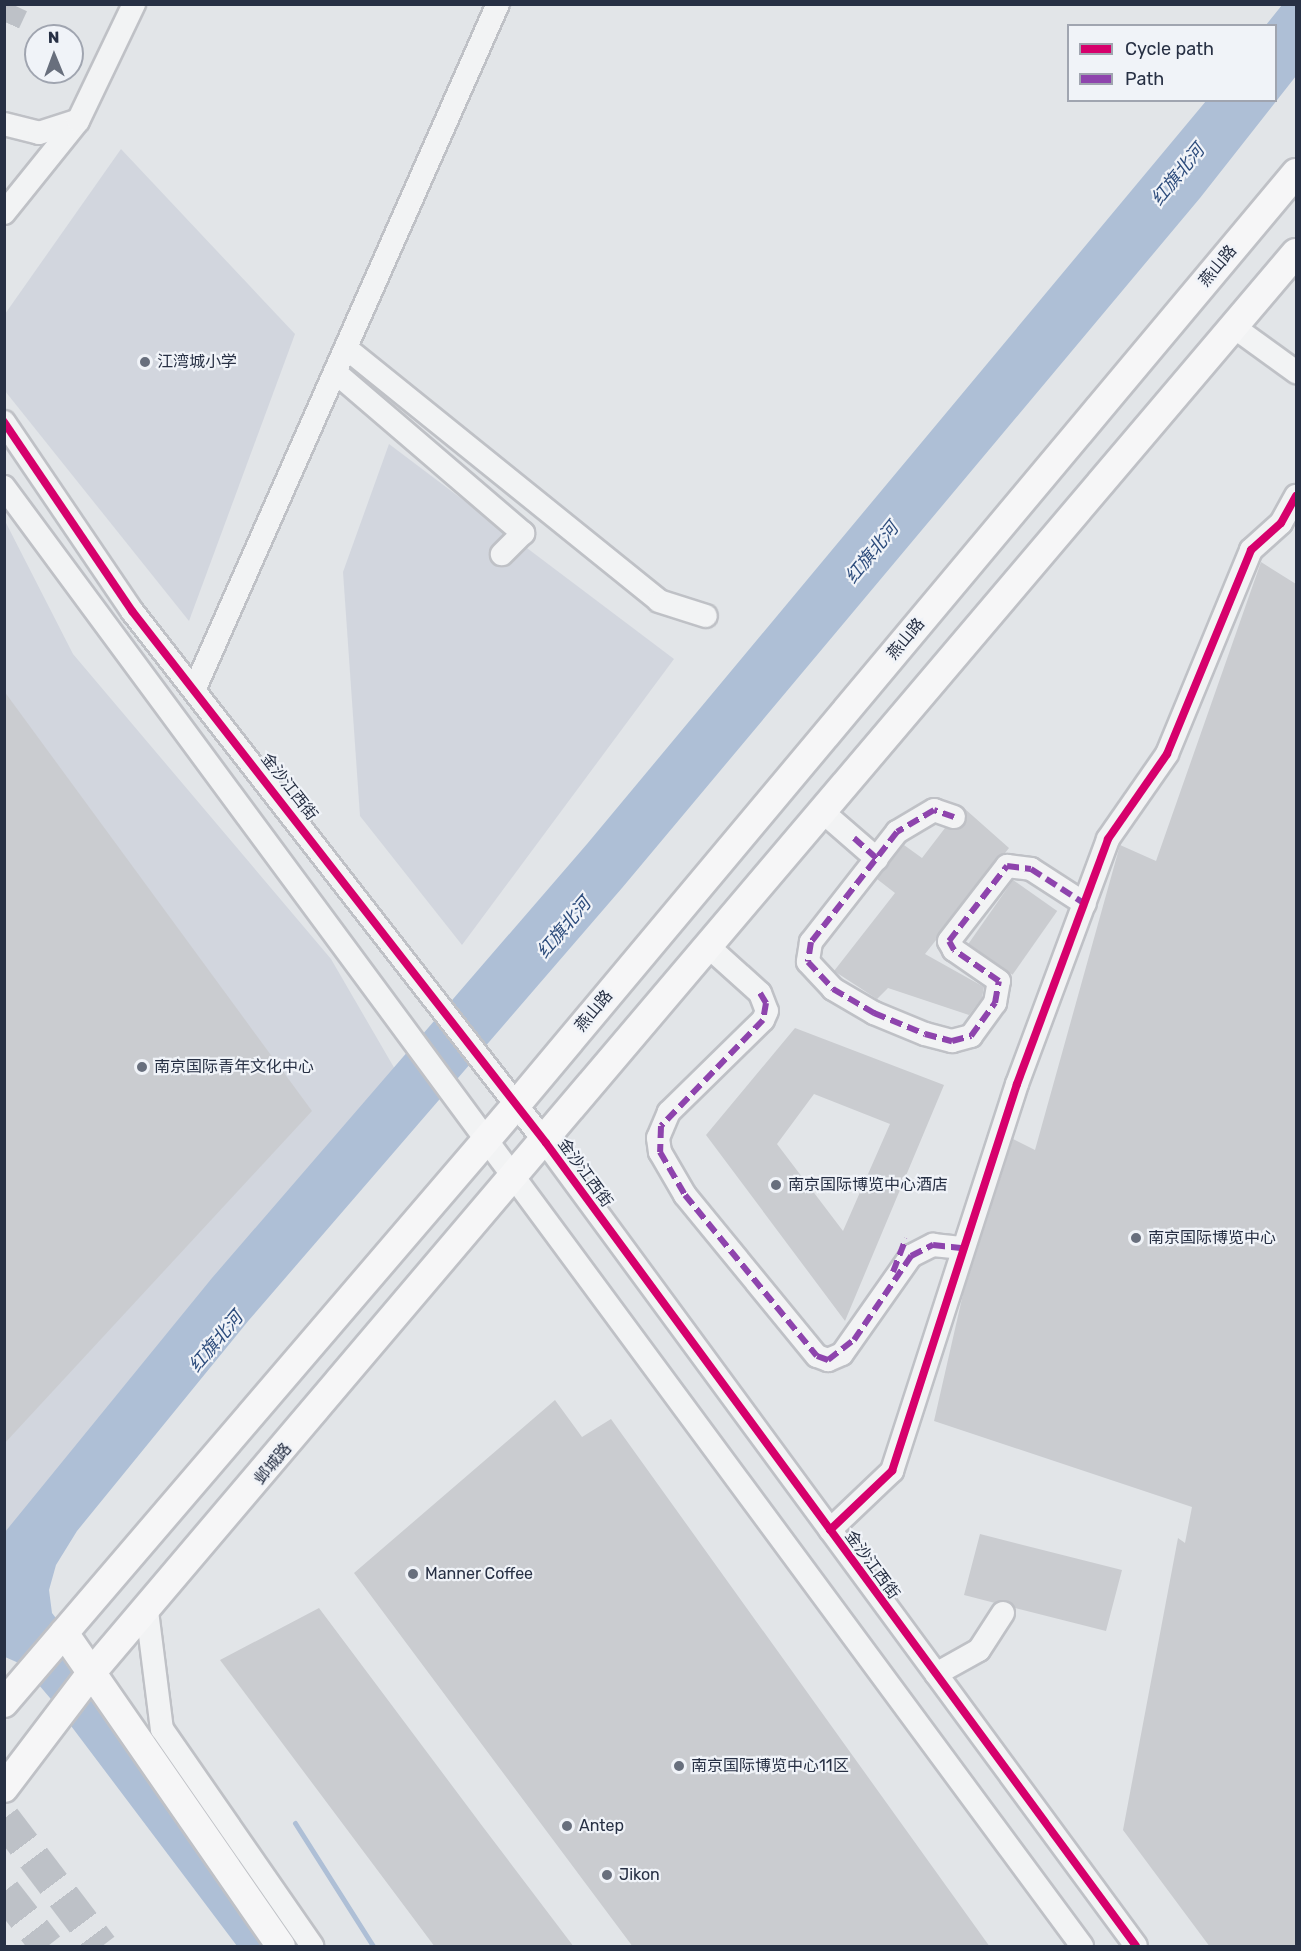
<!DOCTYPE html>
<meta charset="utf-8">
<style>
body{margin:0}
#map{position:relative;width:1301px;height:1951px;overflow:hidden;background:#e2e5e8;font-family:Rubik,"Noto Sans SC",sans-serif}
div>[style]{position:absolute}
.built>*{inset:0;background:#d2d6de}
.water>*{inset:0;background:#aebfd6}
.stream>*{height:5px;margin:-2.5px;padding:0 2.5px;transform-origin:2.5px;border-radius:2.5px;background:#aebfd6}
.building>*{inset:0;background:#caccd0;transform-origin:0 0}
.highway-tunnel>*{height:33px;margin-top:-16.5px;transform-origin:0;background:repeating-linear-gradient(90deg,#bdc1c7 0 33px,transparent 0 49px)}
.roads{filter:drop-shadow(2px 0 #bfc1c6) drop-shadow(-2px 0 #bfc1c6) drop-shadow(0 2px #bfc1c6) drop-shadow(0 -2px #bfc1c6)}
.minor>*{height:22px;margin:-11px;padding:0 11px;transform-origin:11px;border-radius:11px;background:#f2f3f4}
.major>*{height:28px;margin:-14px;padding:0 14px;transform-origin:14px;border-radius:14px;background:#f6f6f7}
.quiet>*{height:6px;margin-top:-3px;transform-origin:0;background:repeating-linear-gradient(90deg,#8e44ad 0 12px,transparent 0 18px)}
.cycleway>*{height:8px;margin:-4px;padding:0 4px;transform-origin:4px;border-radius:4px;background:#d6006c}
.dots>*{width:16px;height:16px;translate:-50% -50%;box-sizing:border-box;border:3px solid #f0f3f8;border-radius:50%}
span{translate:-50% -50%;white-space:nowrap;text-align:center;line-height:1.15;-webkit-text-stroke:4.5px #f0f3f8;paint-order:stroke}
.street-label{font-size:16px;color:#273044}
.poi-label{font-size:16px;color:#273044}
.left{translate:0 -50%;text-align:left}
.water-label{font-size:18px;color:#2d4c7c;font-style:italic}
.frame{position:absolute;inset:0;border:6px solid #273044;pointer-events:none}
.legend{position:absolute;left:1067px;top:24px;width:210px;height:78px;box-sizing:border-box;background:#f0f3f8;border:2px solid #a0a5b0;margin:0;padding:8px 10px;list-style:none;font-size:18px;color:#273044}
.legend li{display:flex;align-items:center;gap:12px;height:30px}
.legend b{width:30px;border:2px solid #a0a5b0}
.north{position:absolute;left:24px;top:24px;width:60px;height:60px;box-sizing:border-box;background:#f0f3f8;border:2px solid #a0a5b0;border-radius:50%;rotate:359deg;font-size:16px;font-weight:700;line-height:24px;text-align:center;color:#273044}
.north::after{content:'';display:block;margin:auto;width:21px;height:27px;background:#686f7d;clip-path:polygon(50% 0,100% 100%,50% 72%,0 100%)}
</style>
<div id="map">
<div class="built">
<i style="clip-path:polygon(121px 149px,295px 334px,189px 621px,5px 391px,5px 314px)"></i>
<i style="clip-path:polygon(389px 444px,674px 659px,462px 945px,360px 816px,343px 572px)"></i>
<i style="clip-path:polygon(4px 519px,73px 654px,331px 959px,403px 1083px,4px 1547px)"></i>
</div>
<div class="water">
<i style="clip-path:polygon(1282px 5px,1296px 5px,1296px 76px,1200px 198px,622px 888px,249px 1320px,77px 1531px,56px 1565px,49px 1590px,52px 1613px,306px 1946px,237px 1946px,50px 1698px,21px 1664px,5px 1657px,5px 1532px,212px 1278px,587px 844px,1206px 101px,1276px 100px,1276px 26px,1266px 25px)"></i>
</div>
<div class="stream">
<i style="left:295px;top:1823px;width:146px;rotate:57.6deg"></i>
</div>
<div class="building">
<i style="clip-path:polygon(1261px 562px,1296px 584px,1296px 1947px,1210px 1947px,1123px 1830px,1178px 1538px,1185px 1543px,1192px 1507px,934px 1421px,963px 1294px,1013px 1139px,1035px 1150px,1120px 845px,1156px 861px)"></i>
<i style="clip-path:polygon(4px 691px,312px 1111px,4px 1444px)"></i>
<i style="clip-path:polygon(965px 809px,1009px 848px,925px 954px,984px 987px,982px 998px,969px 1015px,888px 988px,877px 999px,834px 971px,895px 893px,877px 879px,904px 845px,922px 858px,945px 828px,963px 827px)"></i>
<i style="left:1013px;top:880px;width:54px;height:78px;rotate:35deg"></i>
<i style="clip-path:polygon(evenodd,795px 1028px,944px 1085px,845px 1321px,706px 1135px,795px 1028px,814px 1094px,890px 1124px,843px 1231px,777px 1144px,814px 1094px)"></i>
<i style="clip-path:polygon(555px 1400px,582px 1437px,611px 1419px,990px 1947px,633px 1947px,354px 1573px)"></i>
<i style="clip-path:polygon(980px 1534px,1122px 1570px,1106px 1631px,1015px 1608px,1004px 1600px,995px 1603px,964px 1595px)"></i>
<i style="clip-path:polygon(319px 1608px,483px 1827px,574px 1947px,435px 1947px,220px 1660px)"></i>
</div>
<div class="highway-tunnel">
<i style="left:4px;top:21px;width:19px;rotate:-65deg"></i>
<i style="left:4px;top:1818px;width:161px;rotate:52.8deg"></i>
<i style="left:4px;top:1891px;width:70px;rotate:52deg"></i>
</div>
<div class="roads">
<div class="minor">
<i style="left:4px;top:124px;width:36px;rotate:14deg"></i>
<i style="left:39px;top:133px;width:40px;rotate:-18deg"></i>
<i style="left:4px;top:213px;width:118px;rotate:-51.2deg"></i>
<i style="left:78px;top:121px;width:130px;rotate:-64.4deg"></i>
<i style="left:1234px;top:327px;width:77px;rotate:36deg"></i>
<i style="left:346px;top:348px;width:402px;rotate:38.9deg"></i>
<i style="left:659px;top:601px;width:49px;rotate:17.7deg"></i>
<i style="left:335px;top:372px;width:248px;rotate:40.6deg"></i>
<i style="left:523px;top:533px;width:30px;rotate:135deg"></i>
<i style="left:4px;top:422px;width:228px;rotate:55.9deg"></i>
<i style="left:132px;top:611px;width:674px;rotate:52.11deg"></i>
<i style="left:546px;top:1143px;width:996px;rotate:53.69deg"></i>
<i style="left:4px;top:487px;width:1814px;rotate:53.54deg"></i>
<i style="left:195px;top:688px;width:748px;rotate:-66.11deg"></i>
<i style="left:824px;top:813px;width:70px;rotate:41deg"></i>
<i style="left:954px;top:817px;width:21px;rotate:-161deg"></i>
<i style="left:934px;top:810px;width:43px;rotate:149.3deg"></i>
<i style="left:897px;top:832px;width:140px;rotate:128deg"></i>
<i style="left:811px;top:942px;width:20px;rotate:99deg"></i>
<i style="left:808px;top:962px;width:37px;rotate:47deg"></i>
<i style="left:833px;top:989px;width:48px;rotate:30.3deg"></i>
<i style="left:874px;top:1013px;width:55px;rotate:22.4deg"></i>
<i style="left:925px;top:1034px;width:28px;rotate:15deg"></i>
<i style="left:952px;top:1041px;width:20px;rotate:-15deg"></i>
<i style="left:971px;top:1036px;width:41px;rotate:-54deg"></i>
<i style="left:995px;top:1003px;width:22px;rotate:-80deg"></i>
<i style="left:999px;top:981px;width:55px;rotate:-145.4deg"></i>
<i style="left:954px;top:950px;width:10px;rotate:-119deg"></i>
<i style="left:949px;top:941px;width:95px;rotate:-52.3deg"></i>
<i style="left:1007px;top:866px;width:24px;rotate:7deg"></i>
<i style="left:1031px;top:869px;width:64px;rotate:32.9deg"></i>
<i style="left:710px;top:948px;width:67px;rotate:42deg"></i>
<i style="left:760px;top:993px;width:19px;rotate:69deg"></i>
<i style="left:767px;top:1011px;width:10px;rotate:114deg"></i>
<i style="left:763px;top:1020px;width:132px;rotate:135.6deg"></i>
<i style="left:669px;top:1112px;width:28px;rotate:113deg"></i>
<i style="left:658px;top:1138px;width:14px;rotate:82deg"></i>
<i style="left:660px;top:1152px;width:50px;rotate:59.8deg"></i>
<i style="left:685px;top:1195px;width:208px;rotate:50.7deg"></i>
<i style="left:817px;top:1356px;width:12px;rotate:20deg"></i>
<i style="left:828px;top:1360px;width:15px;rotate:-23deg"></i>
<i style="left:842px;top:1354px;width:120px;rotate:-54.9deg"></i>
<i style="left:911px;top:1256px;width:25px;rotate:-27deg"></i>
<i style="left:933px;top:1245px;width:28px;rotate:6deg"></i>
<i style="left:830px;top:1530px;width:86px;rotate:-43.6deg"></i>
<i style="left:892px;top:1471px;width:407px;rotate:-72.1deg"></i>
<i style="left:1017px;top:1084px;width:261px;rotate:-69.6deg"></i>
<i style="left:1108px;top:839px;width:103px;rotate:-55.2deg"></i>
<i style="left:1167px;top:754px;width:221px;rotate:-67.6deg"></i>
<i style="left:1251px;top:550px;width:40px;rotate:-42deg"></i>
<i style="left:1281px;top:523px;width:31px;rotate:-61deg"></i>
<i style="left:147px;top:1611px;width:119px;rotate:82.8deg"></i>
<i style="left:162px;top:1729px;width:264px;rotate:55.3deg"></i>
<i style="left:936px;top:1674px;width:49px;rotate:-29.2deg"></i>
<i style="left:979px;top:1650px;width:44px;rotate:-57deg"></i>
</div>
<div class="major">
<i style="left:64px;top:1633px;width:381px;rotate:55.3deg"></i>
<i style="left:4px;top:1703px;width:789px;rotate:-49.42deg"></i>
<i style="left:517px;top:1104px;width:1214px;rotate:-50.08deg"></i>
<i style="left:4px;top:1788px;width:146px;rotate:-52.8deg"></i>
<i style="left:92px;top:1672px;width:1861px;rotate:-49.69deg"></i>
</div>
</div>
<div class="quiet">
<i style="left:954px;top:817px;width:21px;rotate:-161deg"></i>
<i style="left:934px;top:810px;width:43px;rotate:149.3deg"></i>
<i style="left:897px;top:832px;width:140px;rotate:128deg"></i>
<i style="left:811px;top:942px;width:20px;rotate:99deg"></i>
<i style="left:808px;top:962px;width:37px;rotate:47deg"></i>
<i style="left:833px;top:989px;width:48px;rotate:30.3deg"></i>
<i style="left:874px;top:1013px;width:55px;rotate:22.4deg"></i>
<i style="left:925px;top:1034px;width:28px;rotate:15deg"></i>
<i style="left:952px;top:1041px;width:20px;rotate:-15deg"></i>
<i style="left:971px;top:1036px;width:41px;rotate:-54deg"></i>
<i style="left:995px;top:1003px;width:22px;rotate:-80deg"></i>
<i style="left:999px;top:981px;width:55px;rotate:-145.4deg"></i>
<i style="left:954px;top:950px;width:10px;rotate:-119deg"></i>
<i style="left:949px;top:941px;width:95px;rotate:-52.3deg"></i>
<i style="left:1007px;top:866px;width:24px;rotate:7deg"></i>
<i style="left:1031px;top:869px;width:64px;rotate:32.9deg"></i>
<i style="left:854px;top:838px;width:31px;rotate:42deg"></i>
<i style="left:760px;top:993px;width:12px;rotate:59deg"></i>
<i style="left:766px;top:1003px;width:17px;rotate:100deg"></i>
<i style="left:763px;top:1020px;width:147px;rotate:133.9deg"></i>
<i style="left:661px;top:1126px;width:26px;rotate:92deg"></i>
<i style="left:660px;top:1152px;width:50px;rotate:59.8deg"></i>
<i style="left:685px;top:1195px;width:208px;rotate:50.7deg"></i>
<i style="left:817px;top:1356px;width:12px;rotate:20deg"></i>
<i style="left:828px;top:1360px;width:33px;rotate:-38deg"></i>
<i style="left:854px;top:1340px;width:102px;rotate:-55.8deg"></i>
<i style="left:911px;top:1256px;width:25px;rotate:-27deg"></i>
<i style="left:933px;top:1245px;width:28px;rotate:6deg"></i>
<i style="left:893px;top:1272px;width:36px;rotate:-69deg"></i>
</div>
<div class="cycleway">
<i style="left:4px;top:422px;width:228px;rotate:55.9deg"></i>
<i style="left:132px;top:611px;width:674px;rotate:52.11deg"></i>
<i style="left:546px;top:1143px;width:996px;rotate:53.69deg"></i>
<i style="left:830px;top:1530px;width:86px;rotate:-43.6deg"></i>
<i style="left:892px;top:1471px;width:407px;rotate:-72.1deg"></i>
<i style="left:1017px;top:1084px;width:261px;rotate:-69.6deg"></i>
<i style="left:1108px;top:839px;width:103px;rotate:-55.2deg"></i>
<i style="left:1167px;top:754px;width:221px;rotate:-67.6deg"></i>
<i style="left:1251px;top:550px;width:40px;rotate:-42deg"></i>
<i style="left:1281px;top:523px;width:31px;rotate:-61deg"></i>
</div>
<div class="dots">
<i style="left:145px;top:362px;background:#686f7d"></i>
<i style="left:142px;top:1067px;background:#686f7d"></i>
<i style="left:776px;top:1185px;background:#686f7d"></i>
<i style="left:1136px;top:1238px;background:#686f7d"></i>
<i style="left:413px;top:1574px;background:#686f7d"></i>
<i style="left:679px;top:1766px;background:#686f7d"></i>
<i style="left:567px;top:1826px;background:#686f7d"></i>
<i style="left:607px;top:1875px;background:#686f7d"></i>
</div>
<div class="street-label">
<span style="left:1218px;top:266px;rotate:-50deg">燕山路</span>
<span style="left:906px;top:639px;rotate:-50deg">燕山路</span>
<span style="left:289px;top:787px;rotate:52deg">金沙江西街</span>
<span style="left:594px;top:1011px;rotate:-50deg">燕山路</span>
<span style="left:585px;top:1173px;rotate:54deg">金沙江西街</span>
<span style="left:273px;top:1464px;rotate:-50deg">邺城路</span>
<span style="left:872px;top:1565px;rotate:54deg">金沙江西街</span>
</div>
<div class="poi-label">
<span class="left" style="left:157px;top:362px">江湾城小学</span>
<span class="left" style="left:154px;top:1067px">南京国际青年文化中心</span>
<span class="left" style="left:788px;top:1185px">南京国际博览中心酒店</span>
<span class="left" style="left:1148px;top:1238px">南京国际博览中心</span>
<span class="left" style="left:425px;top:1574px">Manner Coffee</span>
<span class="left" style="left:691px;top:1766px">南京国际博览中心11区</span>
<span class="left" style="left:579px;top:1826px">Antep</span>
<span class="left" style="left:619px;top:1875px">Jikon</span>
</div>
<div class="water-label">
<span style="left:1178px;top:175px;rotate:-51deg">红旗北河</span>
<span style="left:872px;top:553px;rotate:-51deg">红旗北河</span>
<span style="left:564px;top:928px;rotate:-50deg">红旗北河</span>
<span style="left:216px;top:1342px;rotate:-50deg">红旗北河</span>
</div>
<div class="frame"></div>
<ul class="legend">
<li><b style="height:8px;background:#d6006c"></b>Cycle path</li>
<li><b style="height:8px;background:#8e44ad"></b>Path</li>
</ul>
<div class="north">N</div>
</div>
